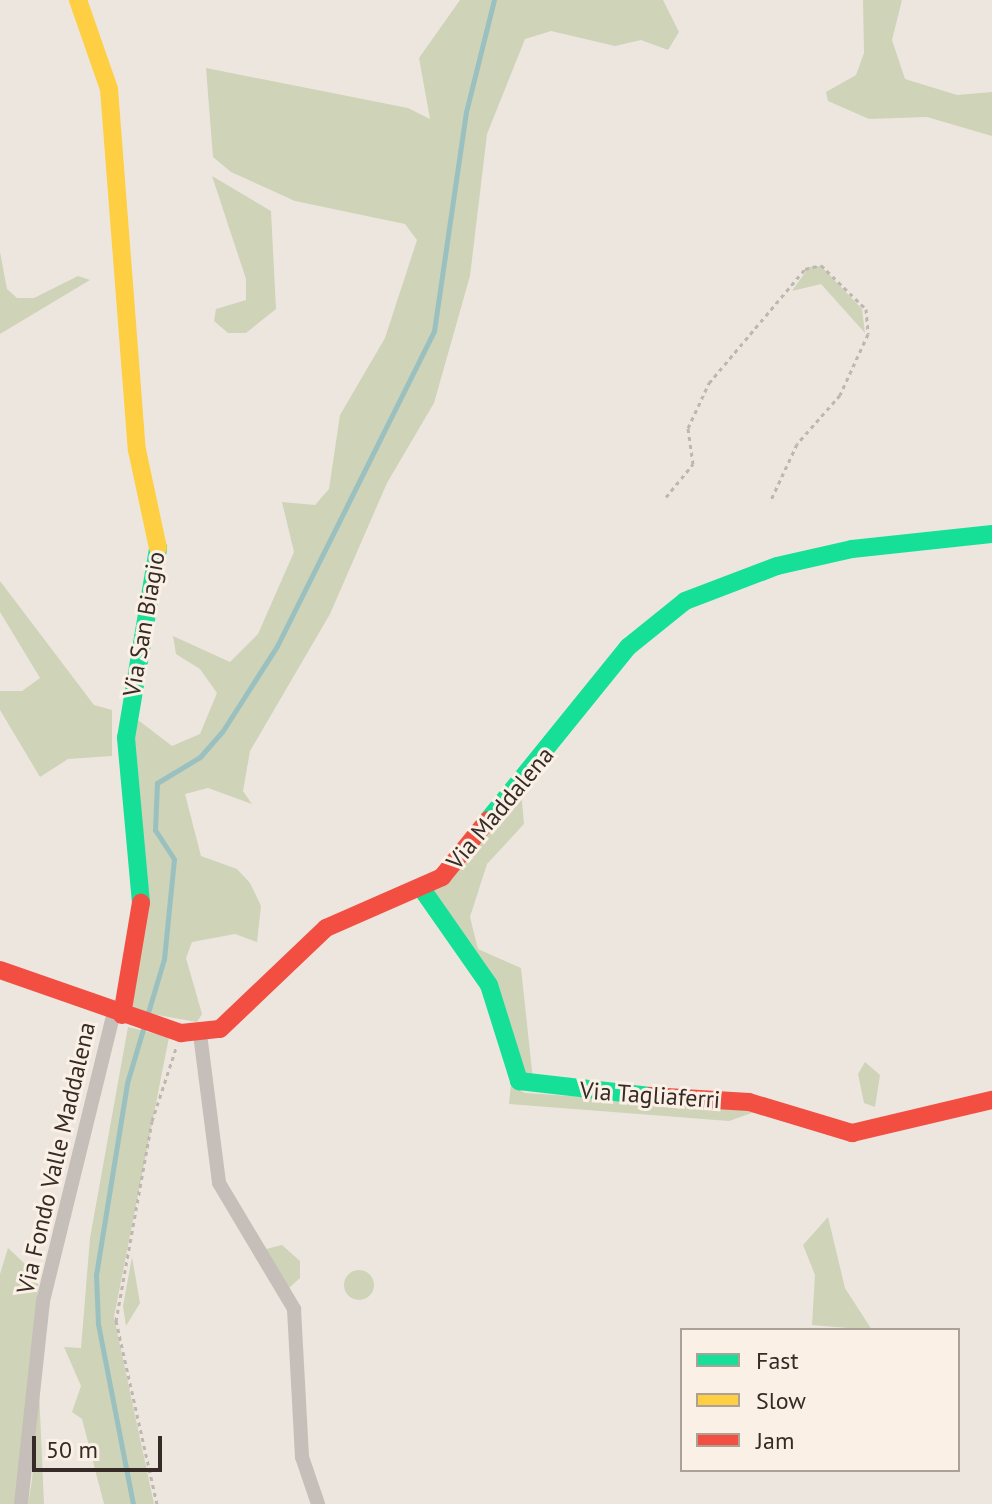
<!DOCTYPE html>
<style>
body{margin:0}
#map{position:relative;width:992px;height:1504px;overflow:hidden;background:#ede6df;font-family:"PT Sans",sans-serif}
div>[style]{position:absolute}
.green>*{inset:0;background:#cfd3b8}
.round{border-radius:50%}
.stream>*{height:5px;margin:-2.5px;padding:0 2.5px;transform-origin:2.5px;border-radius:2.5px;background:#9ac1c0}
.path>*{height:3px;margin-top:-1.5px;transform-origin:0;background:repeating-linear-gradient(90deg,#bfb6b0 0 4px,transparent 0 8px)}
.street>*{height:14px;margin:-7px;padding:0 7px;transform-origin:7px;border-radius:7px;background:#c6beb8}
.fast>*{height:18px;margin:-9px;padding:0 9px;transform-origin:9px;border-radius:9px;background:#16e098}
.slow>*{height:18px;margin:-9px;padding:0 9px;transform-origin:9px;border-radius:9px;background:#ffcf43}
.jam>*{height:18px;margin:-9px;padding:0 9px;transform-origin:9px;border-radius:9px;background:#f24e42}
span{translate:-50% -50%;white-space:nowrap;text-align:center;line-height:1.15;-webkit-text-stroke:6px #faf0e5;paint-order:stroke}
.street-label{font-size:24px;color:#362b26}
.legend{position:absolute;left:680px;top:1328px;width:280px;height:144px;box-sizing:border-box;background:#faf0e5;border:2px solid #aca199;margin:0;padding:10px 14px;list-style:none;font-size:24px;color:#362b26}
.legend li{display:flex;align-items:center;gap:16px;height:40px}
.legend b{width:40px;border:2px solid #aca199}
.scale{position:absolute;left:32px;top:1436px;width:130px;height:36px;box-sizing:border-box;border:4px solid #362b26;border-top:0;padding-left:10px;font-size:24px;line-height:28px;white-space:nowrap;color:#362b26;-webkit-text-stroke:6px #faf0e5;paint-order:stroke}
</style>
<div id="map">
<div class="green">
<i style="clip-path:polygon(460px 0,663px 0,679px 32px,668px 50px,641px 40px,615px 46px,551px 31px,525px 39px,487px 134px,470px 276px,434px 403px,387px 483px,330px 614px,250px 751px,243px 791px,252px 804px,208px 788px,185px 794px,201px 856px,237px 869px,250px 883px,261px 906px,257px 942px,235px 934px,192px 942px,186px 958px,202px 1014px,197px 1022px,140px 1012px,128px 1002px,143px 920px,129px 713px,172px 746px,200px 734px,217px 693px,200px 669px,176px 654px,173px 636px,230px 662px,258px 634px,294px 552px,282px 502px,315px 505px,329px 489px,340px 415px,385px 338px,417px 240px,405px 224px,295px 201px,231px 172px,213px 157px,206px 68px,408px 108px,430px 119px,419px 58px)"></i>
<i style="clip-path:polygon(863px 0,902px 0,892px 40px,905px 79px,957px 95px,992px 92px,992px 136px,927px 117px,869px 119px,828px 101px,826px 92px,856px 75px,864px 53px)"></i>
<i style="clip-path:polygon(212px 176px,271px 211px,276px 309px,246px 333px,228px 333px,214px 321px,216px 309px,246px 300px,246px 279px)"></i>
<i style="clip-path:polygon(0 252px,7px 289px,17px 298px,34px 298px,78px 276px,90px 280px,0 334px)"></i>
<i style="clip-path:polygon(821px 266px,862px 309px,865px 333px,821px 284px,792px 291px,809px 267px)"></i>
<i style="clip-path:polygon(0 581px,94px 705px,112px 710px,112px 756px,68px 759px,40px 777px,0 710px,0 691px,22px 691px,40px 678px,0 612px)"></i>
<i style="clip-path:polygon(521px 790px,524px 824px,487px 864px,470px 917px,478px 949px,521px 968px,533px 1080px,519px 1076px,491px 982px,428px 894px)"></i>
<i style="clip-path:polygon(128px 1027px,169px 1037px,114px 1317px,154px 1504px,104px 1504px,82px 1419px,72px 1412px,81px 1386px,64px 1347px,81px 1348px,90px 1238px)"></i>
<i style="clip-path:polygon(865px 1062px,880px 1075px,875px 1107px,864px 1103px,858px 1074px)"></i>
<i style="clip-path:polygon(511px 1085px,525px 1093px,763px 1109px,729px 1121px,509px 1104px)"></i>
<i style="clip-path:polygon(828px 1217px,845px 1288px,872px 1330px,812px 1325px,815px 1275px,803px 1245px)"></i>
<i style="clip-path:polygon(282px 1245px,300px 1261px,300px 1278px,289px 1288px,266px 1249px)"></i>
<i style="clip-path:polygon(8px 1248px,39px 1277px,16px 1504px,0 1504px,0 1274px)"></i>
<i style="clip-path:polygon(132px 1257px,140px 1303px,126px 1326px,123px 1306px)"></i>
<i class="round" style="left:344px;top:1270px;width:30px;height:30px"></i>
<i style="clip-path:polygon(39px 1390px,44px 1504px,28px 1504px,32px 1480px)"></i>
</div>
<div class="stream">
<i style="left:133px;top:1504px;width:183px;rotate:-101deg"></i>
<i style="left:98px;top:1324px;width:49px;rotate:-92.3deg"></i>
<i style="left:96px;top:1275px;width:194px;rotate:-80.8deg"></i>
<i style="left:127px;top:1083px;width:129px;rotate:-73.4deg"></i>
<i style="left:164px;top:959px;width:100px;rotate:-84.3deg"></i>
<i style="left:174px;top:859px;width:35px;rotate:-123deg"></i>
<i style="left:155px;top:830px;width:47px;rotate:-87.6deg"></i>
<i style="left:157px;top:783px;width:50px;rotate:-31.2deg"></i>
<i style="left:200px;top:757px;width:33px;rotate:-49deg"></i>
<i style="left:222px;top:732px;width:102px;rotate:-57.4deg"></i>
<i style="left:277px;top:646px;width:352px;rotate:-63.5deg"></i>
<i style="left:434px;top:331px;width:221px;rotate:-81.7deg"></i>
<i style="left:466px;top:112px;width:115px;rotate:-76deg"></i>
</div>
<div class="path">
<i style="left:666px;top:497px;width:43px;rotate:-50.7deg"></i>
<i style="left:693px;top:464px;width:36px;rotate:-98deg"></i>
<i style="left:688px;top:428px;width:50px;rotate:-65deg"></i>
<i style="left:709px;top:383px;width:149px;rotate:-49.9deg"></i>
<i style="left:805px;top:269px;width:16px;rotate:-14deg"></i>
<i style="left:821px;top:265px;width:63px;rotate:44.4deg"></i>
<i style="left:866px;top:309px;width:25px;rotate:85deg"></i>
<i style="left:868px;top:334px;width:67px;rotate:114.7deg"></i>
<i style="left:840px;top:395px;width:65px;rotate:131.3deg"></i>
<i style="left:797px;top:444px;width:64px;rotate:115deg"></i>
<i style="left:157px;top:1504px;width:188px;rotate:-102.6deg"></i>
<i style="left:116px;top:1321px;width:203px;rotate:-79.8deg"></i>
<i style="left:152px;top:1121px;width:77px;rotate:-71.8deg"></i>
</div>
<div class="street">
<i style="left:200px;top:1034px;width:150px;rotate:82.7deg"></i>
<i style="left:219px;top:1183px;width:147px;rotate:59.2deg"></i>
<i style="left:294px;top:1309px;width:148px;rotate:86.9deg"></i>
<i style="left:302px;top:1457px;width:50px;rotate:71.2deg"></i>
<i style="left:21px;top:1504px;width:204px;rotate:-83.8deg"></i>
<i style="left:43px;top:1301px;width:298px;rotate:-76.2deg"></i>
</div>
<div class="fast">
<i style="left:488px;top:820px;width:223px;rotate:-51deg"></i>
<i style="left:628px;top:647px;width:73px;rotate:-38.9deg"></i>
<i style="left:685px;top:601px;width:98px;rotate:-20.8deg"></i>
<i style="left:777px;top:566px;width:77px;rotate:-12.8deg"></i>
<i style="left:852px;top:549px;width:141px;rotate:-6.1deg"></i>
<i style="left:422px;top:889px;width:117px;rotate:55.1deg"></i>
<i style="left:489px;top:985px;width:101px;rotate:72.6deg"></i>
<i style="left:519px;top:1081px;width:132px;rotate:6.5deg"></i>
<i style="left:141px;top:903px;width:166px;rotate:-95.2deg"></i>
<i style="left:126px;top:738px;width:193px;rotate:-80.4deg"></i>
</div>
<div class="slow">
<i style="left:78px;top:0;width:94px;rotate:70.8deg"></i>
<i style="left:109px;top:89px;width:362px;rotate:85.6deg"></i>
<i style="left:137px;top:450px;width:100px;rotate:77.9deg"></i>
</div>
<div class="jam">
<i style="left:0;top:970px;width:192px;rotate:19.2deg"></i>
<i style="left:181px;top:1033px;width:39px;rotate:-6deg"></i>
<i style="left:220px;top:1029px;width:146px;rotate:-43.6deg"></i>
<i style="left:326px;top:928px;width:127px;rotate:-23.7deg"></i>
<i style="left:442px;top:877px;width:73px;rotate:-51.1deg"></i>
<i style="left:122px;top:1015px;width:114px;rotate:-80.4deg"></i>
<i style="left:650px;top:1096px;width:99px;rotate:3.5deg"></i>
<i style="left:749px;top:1102px;width:108px;rotate:16.8deg"></i>
<i style="left:852px;top:1133px;width:144px;rotate:-13.3deg"></i>
</div>
<div class="street-label">
<span style="left:144px;top:624px;rotate:-80deg">Via San Biagio</span>
<span style="left:500px;top:808px;rotate:-50deg">Via Maddalena</span>
<span style="left:650px;top:1095px;rotate:4deg">Via Tagliaferri</span>
<span style="left:56px;top:1158px;rotate:-77deg">Via Fondo Valle Maddalena</span>
</div>
<ul class="legend">
<li><b style="height:10px;background:#16e098"></b>Fast</li>
<li><b style="height:10px;background:#ffcf43"></b>Slow</li>
<li><b style="height:10px;background:#f24e42"></b>Jam</li>
</ul>
<div class="scale">50 m</div>
</div>
